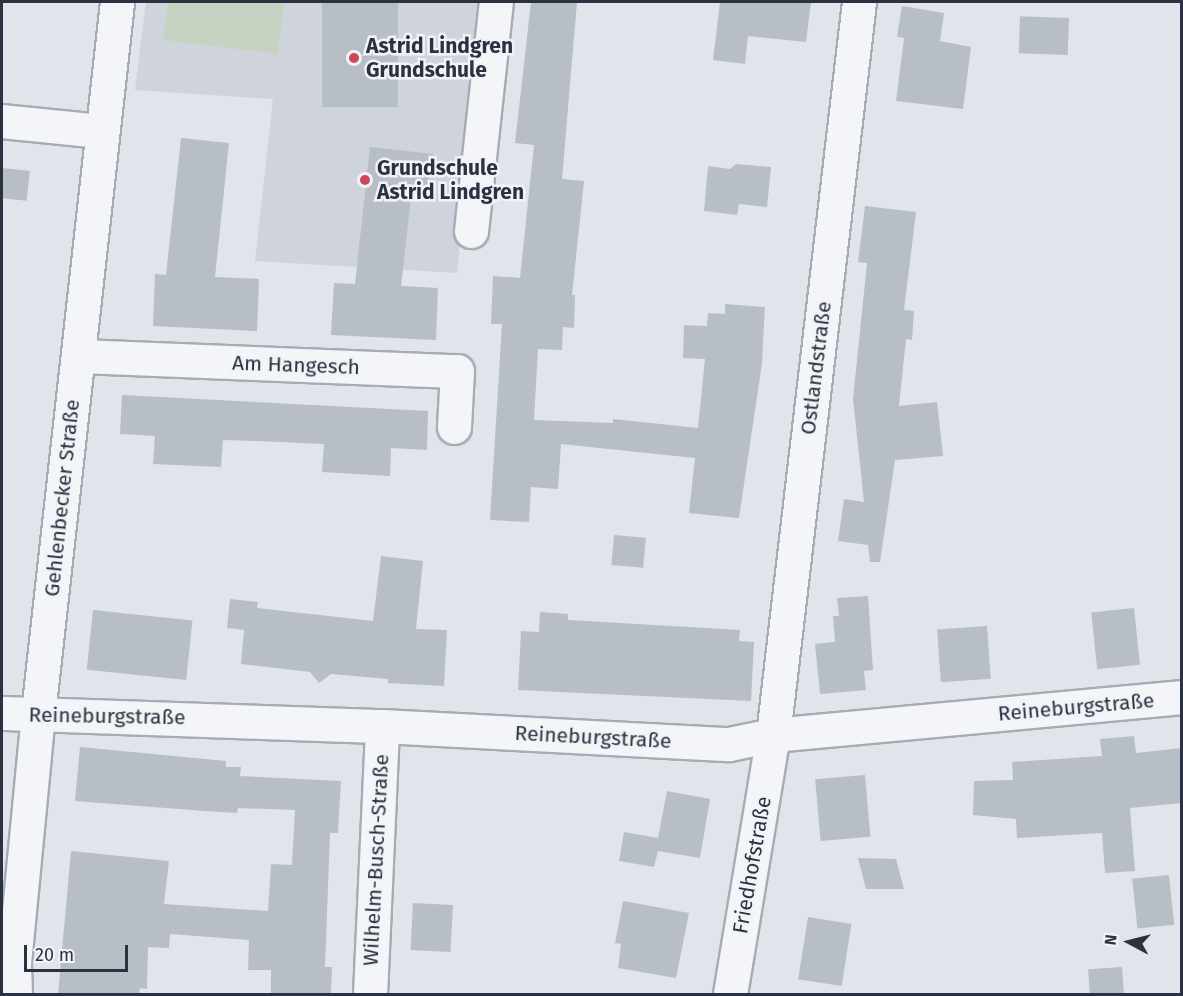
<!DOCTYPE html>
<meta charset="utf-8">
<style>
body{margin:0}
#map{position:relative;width:1183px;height:996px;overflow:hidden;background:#e1e4ea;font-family:"Fira Sans",sans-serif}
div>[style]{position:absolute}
.built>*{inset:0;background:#cfd3db}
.green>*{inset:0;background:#c7d3c2}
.building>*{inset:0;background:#b8bec6;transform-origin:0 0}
.roads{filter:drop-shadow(2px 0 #a6abb4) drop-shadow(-2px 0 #a6abb4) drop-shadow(0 2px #a6abb4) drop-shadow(0 -2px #a6abb4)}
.minor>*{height:33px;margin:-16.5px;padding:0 16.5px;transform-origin:16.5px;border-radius:16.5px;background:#f4f5f8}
.dots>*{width:16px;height:16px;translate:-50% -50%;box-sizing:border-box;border:3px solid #f1f3f7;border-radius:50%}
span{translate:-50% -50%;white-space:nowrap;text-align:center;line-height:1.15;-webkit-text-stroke:5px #f1f3f7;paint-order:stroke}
.poi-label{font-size:21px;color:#2a3241;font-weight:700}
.left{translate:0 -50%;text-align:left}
.street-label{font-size:21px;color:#2a3241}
.frame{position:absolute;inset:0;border:3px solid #2a3241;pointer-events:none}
.north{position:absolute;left:1099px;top:912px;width:60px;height:60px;-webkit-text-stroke:4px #f1f3f7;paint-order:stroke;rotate:277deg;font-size:16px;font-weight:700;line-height:24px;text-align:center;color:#2a3241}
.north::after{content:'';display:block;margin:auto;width:21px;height:27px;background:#2a3241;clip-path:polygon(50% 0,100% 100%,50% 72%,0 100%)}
.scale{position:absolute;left:24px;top:945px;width:104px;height:27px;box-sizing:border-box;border:3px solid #2a3241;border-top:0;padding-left:8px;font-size:18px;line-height:21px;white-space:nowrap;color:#2a3241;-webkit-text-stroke:4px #f1f3f7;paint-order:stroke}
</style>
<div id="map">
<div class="built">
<i style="clip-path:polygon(146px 2px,484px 2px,457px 273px,255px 261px,273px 99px,135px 90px)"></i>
</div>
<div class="green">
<i style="clip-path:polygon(168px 2px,284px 2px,278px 54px,163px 40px)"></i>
</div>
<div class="building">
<i style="left:322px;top:2px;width:76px;height:105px"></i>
<i style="clip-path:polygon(531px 2px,577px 2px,562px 179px,584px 181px,572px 295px,575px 295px,574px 328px,563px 327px,562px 350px,538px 349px,534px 420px,613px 423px,613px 419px,698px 428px,705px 359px,683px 358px,684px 325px,707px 326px,708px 313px,725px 314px,725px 304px,765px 307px,762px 363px,739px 518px,689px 513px,695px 458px,561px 444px,558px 489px,531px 487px,529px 522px,490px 520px,502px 324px,491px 324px,493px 276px,520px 278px,534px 145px,515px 143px)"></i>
<i style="clip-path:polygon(720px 2px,811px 2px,806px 42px,748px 36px,745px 64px,713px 60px)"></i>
<i style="clip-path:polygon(902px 6px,944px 13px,940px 41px,971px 47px,963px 109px,896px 101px,904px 38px,897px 37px)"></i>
<i style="left:1069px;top:18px;width:37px;height:49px;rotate:92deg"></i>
<i style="clip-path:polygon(181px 138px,229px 143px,215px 277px,259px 279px,257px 331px,153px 326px,155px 274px,166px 275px)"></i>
<i style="clip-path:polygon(370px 147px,433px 154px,428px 199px,411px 198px,401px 286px,438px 288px,436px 340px,331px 335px,334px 283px,355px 284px)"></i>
<i style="clip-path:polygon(736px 164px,771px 167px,767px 207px,739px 204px,737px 215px,704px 211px,708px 166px,730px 169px)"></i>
<i style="left:2px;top:168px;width:28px;height:30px;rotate:6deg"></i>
<i style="clip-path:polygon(865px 206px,916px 212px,904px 310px,914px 311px,912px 340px,906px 339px,899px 406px,937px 402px,943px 456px,895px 460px,880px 562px,870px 562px,868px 545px,838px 541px,844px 499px,864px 502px,853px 399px,867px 263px,858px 262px)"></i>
<i style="clip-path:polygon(122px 395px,428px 411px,427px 450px,391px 448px,390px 476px,322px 472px,324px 444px,258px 441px,223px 440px,221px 467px,153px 464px,155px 436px,120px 434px)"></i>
<i style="left:614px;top:535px;width:32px;height:30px;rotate:5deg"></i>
<i style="clip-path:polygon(381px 556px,423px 561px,416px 629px,447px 630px,444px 686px,388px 683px,388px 679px,331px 674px,319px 683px,310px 672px,241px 664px,244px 630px,227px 628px,230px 599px,258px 602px,257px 608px,373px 621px)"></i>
<i style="clip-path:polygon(868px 596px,873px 670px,864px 671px,866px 690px,820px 694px,815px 644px,835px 642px,833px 616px,839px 616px,837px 598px)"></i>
<i style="left:1134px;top:608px;width:57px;height:43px;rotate:84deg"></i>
<i style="left:93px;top:610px;width:100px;height:60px;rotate:6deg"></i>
<i style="clip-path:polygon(540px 612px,568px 614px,568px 620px,740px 630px,739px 641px,754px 642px,751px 701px,518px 690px,521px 631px,539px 632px)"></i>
<i style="left:987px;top:626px;width:53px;height:50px;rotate:86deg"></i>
<i style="clip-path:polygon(1134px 736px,1136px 753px,1182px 748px,1182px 803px,1130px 808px,1135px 871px,1105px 873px,1102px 833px,1017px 838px,1016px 819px,973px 815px,974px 781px,1013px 780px,1012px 762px,1102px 756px,1100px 739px)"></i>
<i style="clip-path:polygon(80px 747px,226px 761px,226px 767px,241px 767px,240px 776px,341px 781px,338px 833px,330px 833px,325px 967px,332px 967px,331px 994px,271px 994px,271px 970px,248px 970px,249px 940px,170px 934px,169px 948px,148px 947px,147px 989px,140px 988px,139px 994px,58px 994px,71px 851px,169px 861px,164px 904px,268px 911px,271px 864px,292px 865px,295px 810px,238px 808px,237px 813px,205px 811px,75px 801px)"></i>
<i style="left:865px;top:775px;width:62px;height:50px;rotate:85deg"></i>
<i style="clip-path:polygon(667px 791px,710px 799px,700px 858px,658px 851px,654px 867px,619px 861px,624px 832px,658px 838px)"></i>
<i style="clip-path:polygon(858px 858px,896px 859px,904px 889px,866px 889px)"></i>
<i style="left:1169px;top:875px;width:50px;height:37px;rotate:84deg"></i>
<i style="clip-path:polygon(623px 901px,689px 913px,676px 978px,618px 968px,621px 944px,615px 943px)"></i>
<i style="left:413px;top:903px;width:40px;height:47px;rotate:3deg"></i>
<i style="left:808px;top:917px;width:44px;height:63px;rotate:9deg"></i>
<i style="left:1122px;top:967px;width:27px;height:34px;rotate:86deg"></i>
</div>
<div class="roads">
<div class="minor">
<i style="left:2px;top:121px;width:100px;rotate:5.8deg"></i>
<i style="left:471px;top:231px;width:230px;rotate:-83.8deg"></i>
<i style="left:78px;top:356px;width:379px;rotate:2.3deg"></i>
<i style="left:457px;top:371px;width:56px;rotate:93.1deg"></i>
<i style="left:2px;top:713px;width:380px;rotate:2deg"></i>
<i style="left:382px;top:726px;width:347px;rotate:3deg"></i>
<i style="left:729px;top:744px;width:45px;rotate:-11.6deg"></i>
<i style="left:773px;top:735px;width:411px;rotate:-5.3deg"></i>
<i style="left:15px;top:994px;width:31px;rotate:-92deg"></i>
<i style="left:14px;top:963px;width:251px;rotate:-84.5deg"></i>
<i style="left:38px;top:713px;width:715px;rotate:-83.66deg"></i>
<i style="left:370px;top:994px;width:268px;rotate:-87.4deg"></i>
<i style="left:730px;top:994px;width:263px;rotate:-80.6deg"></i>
<i style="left:773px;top:735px;width:738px;rotate:-83.31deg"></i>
</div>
</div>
<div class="dots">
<i style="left:354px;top:58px;background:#cc485c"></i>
<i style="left:365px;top:180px;background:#cc485c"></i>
</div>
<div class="poi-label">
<span class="left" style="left:366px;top:58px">Astrid Lindgren<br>Grundschule</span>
<span class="left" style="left:377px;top:180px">Grundschule<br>Astrid Lindgren</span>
</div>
<div class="street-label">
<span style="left:296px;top:365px;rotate:2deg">Am Hangesch</span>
<span style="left:816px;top:368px;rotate:-83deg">Ostlandstraße</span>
<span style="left:62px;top:498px;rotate:-84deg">Gehlenbecker Straße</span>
<span style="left:1076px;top:707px;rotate:-5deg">Reineburgstraße</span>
<span style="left:107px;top:716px;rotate:1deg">Reineburgstraße</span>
<span style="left:593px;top:737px;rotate:3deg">Reineburgstraße</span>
<span style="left:376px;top:860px;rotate:-87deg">Wilhelm-Busch-Straße</span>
<span style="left:752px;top:865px;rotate:-80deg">Friedhofstraße</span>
</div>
<div class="frame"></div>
<div class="north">N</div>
<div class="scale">20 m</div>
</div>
